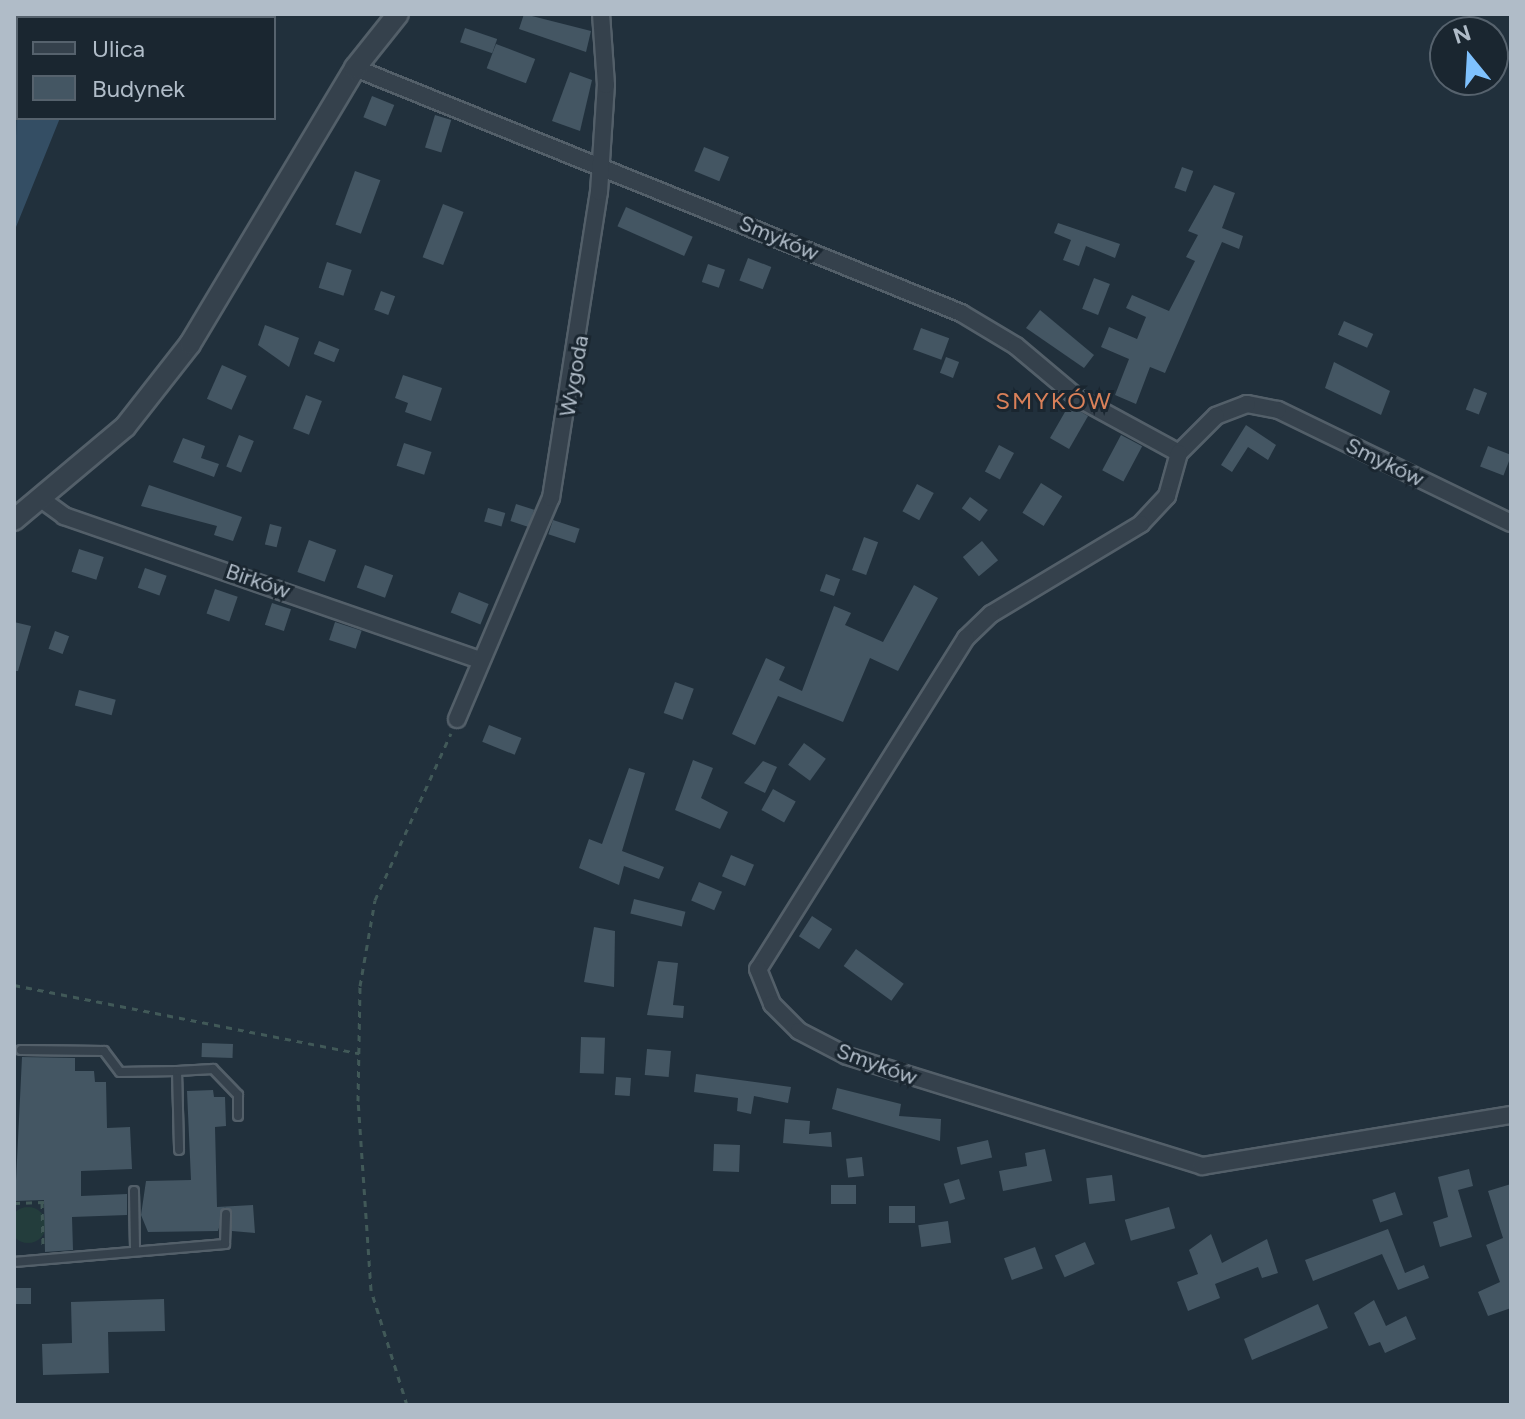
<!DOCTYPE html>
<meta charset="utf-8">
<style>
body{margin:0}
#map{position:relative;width:1525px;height:1419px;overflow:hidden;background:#21303c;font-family:Figtree,sans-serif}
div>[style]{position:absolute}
.green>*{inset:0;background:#233d3c}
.round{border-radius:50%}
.water>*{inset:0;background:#344e64}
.building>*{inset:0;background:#445663;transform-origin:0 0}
.path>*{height:3px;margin-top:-1.5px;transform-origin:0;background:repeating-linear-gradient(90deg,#415958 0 6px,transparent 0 12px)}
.roads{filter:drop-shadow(2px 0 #535f69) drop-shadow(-2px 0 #535f69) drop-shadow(0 2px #535f69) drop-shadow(0 -2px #535f69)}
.service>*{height:8px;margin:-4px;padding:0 4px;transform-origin:4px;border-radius:4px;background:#35414c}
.minor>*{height:16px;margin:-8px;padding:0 8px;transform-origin:8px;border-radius:8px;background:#35414c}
.tertiary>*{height:20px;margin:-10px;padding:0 10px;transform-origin:10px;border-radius:10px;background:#35414c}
span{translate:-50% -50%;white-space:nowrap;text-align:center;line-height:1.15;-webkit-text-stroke:6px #1a2630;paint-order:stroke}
.street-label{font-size:22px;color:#b0bcc8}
.neighbourhood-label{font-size:24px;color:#d98059;letter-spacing:2px}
.frame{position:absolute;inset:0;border:16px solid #b0bcc8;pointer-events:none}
.legend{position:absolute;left:16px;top:16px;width:260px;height:104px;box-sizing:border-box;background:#1a2630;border:2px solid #56626d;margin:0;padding:10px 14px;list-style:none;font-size:24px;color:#b0bcc8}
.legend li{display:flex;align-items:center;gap:16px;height:40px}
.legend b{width:40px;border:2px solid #56626d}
.north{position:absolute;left:1429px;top:16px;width:80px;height:80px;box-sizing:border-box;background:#1a2630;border:2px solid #56626d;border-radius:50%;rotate:342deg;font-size:22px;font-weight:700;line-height:32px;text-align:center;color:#b0bcc8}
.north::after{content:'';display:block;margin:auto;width:28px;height:36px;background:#7fc1fd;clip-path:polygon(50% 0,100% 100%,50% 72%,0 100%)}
</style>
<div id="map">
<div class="green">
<i class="round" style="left:10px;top:1207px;width:36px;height:36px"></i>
</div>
<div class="water">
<i style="clip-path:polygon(18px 40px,18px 118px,60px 118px,14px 232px)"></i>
</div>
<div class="building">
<i style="clip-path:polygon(524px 14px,591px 31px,586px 52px,519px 29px)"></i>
<i style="left:465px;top:28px;width:34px;height:15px;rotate:19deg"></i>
<i style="left:496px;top:44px;width:42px;height:26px;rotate:21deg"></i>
<i style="clip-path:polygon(570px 72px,592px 80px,580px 131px,552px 121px)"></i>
<i style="left:372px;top:96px;width:24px;height:23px;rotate:22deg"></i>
<i style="left:435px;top:115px;width:17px;height:34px;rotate:17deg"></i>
<i style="left:704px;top:147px;width:27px;height:26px;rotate:22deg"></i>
<i style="left:1182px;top:167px;width:12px;height:22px;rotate:20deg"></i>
<i style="left:355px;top:171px;width:27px;height:57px;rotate:20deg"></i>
<i style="clip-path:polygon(1214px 185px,1235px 193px,1222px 228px,1243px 236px,1239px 249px,1222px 242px,1165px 373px,1150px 367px,1136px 404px,1115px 395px,1129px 359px,1101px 347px,1109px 327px,1137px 339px,1146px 317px,1126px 308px,1132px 295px,1169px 311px,1195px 261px,1186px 257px,1198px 235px,1188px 231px)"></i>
<i style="left:443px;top:204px;width:22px;height:57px;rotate:21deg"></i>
<i style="left:626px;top:207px;width:73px;height:21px;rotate:24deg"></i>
<i style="clip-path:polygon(1058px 223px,1120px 244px,1115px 258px,1086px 246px,1079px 266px,1063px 260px,1071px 240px,1054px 233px)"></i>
<i style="left:748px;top:258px;width:25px;height:24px;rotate:21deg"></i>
<i style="left:327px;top:262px;width:26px;height:27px;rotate:18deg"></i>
<i style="left:708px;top:264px;width:18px;height:19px;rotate:19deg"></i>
<i style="left:1094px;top:278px;width:17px;height:33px;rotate:21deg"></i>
<i style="left:381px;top:291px;width:15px;height:20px;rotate:20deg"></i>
<i style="clip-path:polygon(1040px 310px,1094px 355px,1084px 368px,1026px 328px)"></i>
<i style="left:1344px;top:321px;width:32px;height:15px;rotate:24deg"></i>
<i style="clip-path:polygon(265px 325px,299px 338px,289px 367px,258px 345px)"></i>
<i style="left:921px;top:328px;width:30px;height:23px;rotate:20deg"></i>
<i style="left:319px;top:341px;width:22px;height:14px;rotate:22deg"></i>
<i style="left:946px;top:357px;width:14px;height:17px;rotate:21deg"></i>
<i style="clip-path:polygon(1334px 362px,1390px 391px,1381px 415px,1325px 388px)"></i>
<i style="left:222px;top:365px;width:27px;height:37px;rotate:24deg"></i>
<i style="clip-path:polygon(403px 375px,442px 388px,431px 421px,405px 412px,408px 403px,395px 398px)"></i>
<i style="left:1474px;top:388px;width:14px;height:23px;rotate:21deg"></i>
<i style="left:306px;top:395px;width:17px;height:36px;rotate:21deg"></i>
<i style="left:1069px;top:405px;width:22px;height:38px;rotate:30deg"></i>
<i style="clip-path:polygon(1246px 425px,1276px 445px,1268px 460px,1248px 447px,1232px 472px,1221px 465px)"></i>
<i style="left:239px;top:435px;width:16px;height:34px;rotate:22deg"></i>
<i style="left:1121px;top:435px;width:24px;height:40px;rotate:28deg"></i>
<i style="clip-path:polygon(183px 438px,205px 446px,201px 458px,219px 464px,214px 477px,173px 462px)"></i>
<i style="left:404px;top:443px;width:29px;height:24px;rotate:18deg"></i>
<i style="left:999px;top:445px;width:17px;height:30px;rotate:28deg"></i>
<i style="left:1488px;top:446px;width:25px;height:22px;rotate:21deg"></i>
<i style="left:1041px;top:483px;width:25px;height:35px;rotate:32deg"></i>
<i style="left:917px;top:484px;width:19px;height:31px;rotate:28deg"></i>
<i style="clip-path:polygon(149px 485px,242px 517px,233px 541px,214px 535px,217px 526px,141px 506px)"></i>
<i style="left:970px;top:497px;width:22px;height:14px;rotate:36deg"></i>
<i style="left:516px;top:504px;width:19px;height:18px;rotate:18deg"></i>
<i style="left:488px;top:508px;width:18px;height:14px;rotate:16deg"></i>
<i style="left:553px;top:520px;width:28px;height:15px;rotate:18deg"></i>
<i style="left:270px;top:524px;width:12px;height:21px;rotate:14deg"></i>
<i style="left:864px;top:537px;width:15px;height:35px;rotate:20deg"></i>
<i style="left:309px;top:540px;width:29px;height:34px;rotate:20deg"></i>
<i style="left:982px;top:541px;width:25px;height:25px;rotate:50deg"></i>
<i style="left:79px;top:549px;width:26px;height:24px;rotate:18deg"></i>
<i style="left:365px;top:565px;width:30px;height:24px;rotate:20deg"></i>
<i style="left:145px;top:568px;width:23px;height:21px;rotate:20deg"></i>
<i style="left:826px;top:574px;width:15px;height:18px;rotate:20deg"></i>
<i style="clip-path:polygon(914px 585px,938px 598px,898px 671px,870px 658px,843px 722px,778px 696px,755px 745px,732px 734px,766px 658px,785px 667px,779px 680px,802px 691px,834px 606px,851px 613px,845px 625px,883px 642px)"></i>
<i style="left:215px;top:589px;width:24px;height:26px;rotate:19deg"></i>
<i style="left:459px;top:592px;width:32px;height:22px;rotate:22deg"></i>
<i style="left:272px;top:603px;width:20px;height:23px;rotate:18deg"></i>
<i style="clip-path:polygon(14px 622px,31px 626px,18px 671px,14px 671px)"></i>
<i style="left:335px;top:622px;width:28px;height:19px;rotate:18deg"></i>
<i style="left:55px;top:631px;width:15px;height:19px;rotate:20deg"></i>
<i style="left:675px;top:682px;width:20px;height:33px;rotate:20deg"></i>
<i style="left:79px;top:690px;width:38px;height:16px;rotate:15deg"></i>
<i style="left:489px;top:725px;width:35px;height:18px;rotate:22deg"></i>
<i style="left:804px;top:743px;width:27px;height:27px;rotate:36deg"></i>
<i style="clip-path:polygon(693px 760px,713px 768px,701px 798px,728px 812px,720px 829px,675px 810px)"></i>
<i style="clip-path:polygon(763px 761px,777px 767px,765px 793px,744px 783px)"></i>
<i style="clip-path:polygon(629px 768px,645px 773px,622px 851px,664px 867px,659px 879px,624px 866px,619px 885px,579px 868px,589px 839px,602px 844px)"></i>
<i style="left:773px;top:789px;width:26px;height:24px;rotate:29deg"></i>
<i style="left:731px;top:855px;width:25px;height:23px;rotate:23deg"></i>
<i style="left:699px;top:882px;width:25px;height:20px;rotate:23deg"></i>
<i style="left:634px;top:899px;width:53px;height:15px;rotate:14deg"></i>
<i style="left:812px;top:916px;width:24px;height:24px;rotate:33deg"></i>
<i style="clip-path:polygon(594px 927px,615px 931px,614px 987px,584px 982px)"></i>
<i style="left:856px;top:949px;width:59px;height:21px;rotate:36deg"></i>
<i style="clip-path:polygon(658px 961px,678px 963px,673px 1005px,684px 1006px,683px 1018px,647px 1015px)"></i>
<i style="left:581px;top:1037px;width:24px;height:36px;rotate:2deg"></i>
<i style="left:202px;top:1043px;width:31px;height:14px;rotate:2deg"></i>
<i style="left:647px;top:1049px;width:24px;height:26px;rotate:5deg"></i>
<i style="clip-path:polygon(22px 1057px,75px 1058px,75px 1071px,94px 1071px,95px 1082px,106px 1082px,107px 1128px,130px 1127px,132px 1169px,81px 1171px,81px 1196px,127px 1194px,127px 1215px,72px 1217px,73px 1250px,45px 1252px,44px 1200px,15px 1201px)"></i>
<i style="clip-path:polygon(696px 1074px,791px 1087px,788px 1103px,754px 1096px,751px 1114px,737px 1111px,738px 1098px,694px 1092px)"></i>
<i style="left:616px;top:1077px;width:15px;height:18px;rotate:4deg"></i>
<i style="clip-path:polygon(837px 1088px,901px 1104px,899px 1116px,941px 1119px,940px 1141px,832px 1109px)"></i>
<i style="clip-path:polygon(213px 1090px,214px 1097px,225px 1097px,226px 1126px,215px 1127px,217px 1207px,253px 1205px,255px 1233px,232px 1231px,225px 1207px,218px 1231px,148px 1232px,141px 1215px,146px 1181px,191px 1180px,187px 1091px)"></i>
<i style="clip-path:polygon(785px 1119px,810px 1121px,809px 1134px,831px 1132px,832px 1147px,783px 1143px)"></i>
<i style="left:988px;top:1140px;width:18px;height:32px;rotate:77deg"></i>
<i style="left:714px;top:1144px;width:26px;height:27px;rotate:2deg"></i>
<i style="clip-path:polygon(1045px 1149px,1052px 1181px,1003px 1191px,999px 1171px,1027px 1166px,1025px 1153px)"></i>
<i style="left:862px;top:1157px;width:19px;height:16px;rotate:84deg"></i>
<i style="clip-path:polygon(1469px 1169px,1473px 1186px,1458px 1190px,1472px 1237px,1440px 1247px,1433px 1222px,1448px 1217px,1438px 1177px)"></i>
<i style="left:1112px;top:1175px;width:26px;height:26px;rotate:83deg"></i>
<i style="left:959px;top:1179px;width:21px;height:16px;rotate:73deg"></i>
<i style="clip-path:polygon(1511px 1184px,1511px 1308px,1488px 1316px,1478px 1292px,1500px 1282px,1486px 1245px,1503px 1238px,1488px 1191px)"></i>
<i style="left:831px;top:1185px;width:25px;height:19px"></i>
<i style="left:1395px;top:1192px;width:24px;height:24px;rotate:71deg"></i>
<i style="left:889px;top:1206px;width:26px;height:17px"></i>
<i style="left:1169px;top:1207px;width:22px;height:46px;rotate:74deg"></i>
<i style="left:948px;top:1221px;width:22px;height:30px;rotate:82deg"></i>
<i style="clip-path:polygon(1388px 1229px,1405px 1273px,1424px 1265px,1429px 1278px,1398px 1290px,1382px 1254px,1313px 1281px,1305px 1260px)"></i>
<i style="clip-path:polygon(1211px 1234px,1222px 1263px,1267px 1239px,1278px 1273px,1262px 1278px,1258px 1267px,1215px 1284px,1220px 1298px,1188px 1311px,1177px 1282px,1198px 1274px,1189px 1250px)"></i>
<i style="left:1085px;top:1242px;width:24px;height:33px;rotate:66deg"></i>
<i style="left:1035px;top:1247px;width:23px;height:33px;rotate:70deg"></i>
<i style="left:31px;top:1288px;width:16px;height:17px;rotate:90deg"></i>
<i style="clip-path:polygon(164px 1299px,165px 1331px,108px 1332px,109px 1373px,43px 1375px,42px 1344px,72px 1343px,71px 1302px)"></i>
<i style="clip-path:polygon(1374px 1300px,1386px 1326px,1406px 1316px,1416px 1339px,1385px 1353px,1380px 1342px,1369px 1346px,1354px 1313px)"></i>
<i style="clip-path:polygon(1318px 1304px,1328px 1328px,1252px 1360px,1244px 1339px)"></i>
</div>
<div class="path">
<i style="left:14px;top:985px;width:352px;rotate:11.2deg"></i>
<i style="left:42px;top:1202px;width:45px;rotate:88.7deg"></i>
<i style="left:14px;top:1203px;width:30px;rotate:-2deg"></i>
<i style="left:407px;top:1405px;width:121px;rotate:-107.4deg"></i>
<i style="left:371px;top:1290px;width:189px;rotate:-93.9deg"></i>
<i style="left:358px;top:1101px;width:115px;rotate:-89deg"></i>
<i style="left:360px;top:986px;width:87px;rotate:-80.1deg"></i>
<i style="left:375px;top:900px;width:183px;rotate:-65.5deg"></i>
</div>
<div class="roads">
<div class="service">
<i style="left:21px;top:1050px;width:83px;rotate:0.7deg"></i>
<i style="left:104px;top:1051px;width:26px;rotate:53deg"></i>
<i style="left:120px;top:1072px;width:57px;rotate:-1deg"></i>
<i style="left:177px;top:1071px;width:79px;rotate:88.5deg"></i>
<i style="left:177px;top:1071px;width:36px;rotate:-3deg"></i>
<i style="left:213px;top:1069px;width:36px;rotate:46deg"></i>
<i style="left:238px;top:1095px;width:21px;rotate:90deg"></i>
<i style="left:134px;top:1191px;width:56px;rotate:89deg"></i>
<i style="left:14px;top:1262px;width:212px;rotate:-4.9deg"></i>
<i style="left:225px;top:1244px;width:30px;rotate:-88deg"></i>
</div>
<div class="minor">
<i style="left:355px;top:68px;width:654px;rotate:22.01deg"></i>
<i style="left:961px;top:313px;width:64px;rotate:31deg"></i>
<i style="left:1016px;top:346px;width:81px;rotate:40deg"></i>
<i style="left:1078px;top:398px;width:115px;rotate:28.6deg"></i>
<i style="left:41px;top:499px;width:29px;rotate:36deg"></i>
<i style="left:64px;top:516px;width:437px;rotate:19.1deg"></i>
<i style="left:1511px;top:523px;width:259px;rotate:-154.1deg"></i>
<i style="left:1278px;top:410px;width:32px;rotate:-169deg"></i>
<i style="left:1247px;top:404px;width:33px;rotate:159deg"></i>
<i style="left:1216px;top:416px;width:52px;rotate:135deg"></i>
<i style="left:1179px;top:453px;width:45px;rotate:105.6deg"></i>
<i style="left:1167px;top:496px;width:38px;rotate:133deg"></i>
<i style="left:1141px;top:524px;width:175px;rotate:149deg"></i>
<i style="left:991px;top:614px;width:35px;rotate:136deg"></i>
<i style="left:966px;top:638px;width:391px;rotate:122.1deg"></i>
<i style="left:758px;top:969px;width:38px;rotate:68deg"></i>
<i style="left:772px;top:1004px;width:38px;rotate:45deg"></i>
<i style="left:799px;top:1031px;width:54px;rotate:27.5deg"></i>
<i style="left:847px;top:1056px;width:372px;rotate:17.2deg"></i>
<i style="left:1202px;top:1166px;width:313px;rotate:-9.4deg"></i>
<i style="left:457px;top:719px;width:240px;rotate:-67deg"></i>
<i style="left:551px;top:498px;width:310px;rotate:-81.1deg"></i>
<i style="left:599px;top:192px;width:107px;rotate:-86.3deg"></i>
<i style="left:606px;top:85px;width:71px;rotate:-94deg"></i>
</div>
<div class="tertiary">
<i style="left:14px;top:520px;width:145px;rotate:-40deg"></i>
<i style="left:125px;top:427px;width:105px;rotate:-51.9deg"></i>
<i style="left:190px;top:344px;width:322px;rotate:-59.1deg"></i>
<i style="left:355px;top:68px;width:69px;rotate:-51.5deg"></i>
</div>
</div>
<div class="street-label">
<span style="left:779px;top:238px;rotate:23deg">Smyków</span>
<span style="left:574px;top:376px;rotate:-80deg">Wygoda</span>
<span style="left:1385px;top:462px;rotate:26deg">Smyków</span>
<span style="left:258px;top:581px;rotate:19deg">Birków</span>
<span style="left:877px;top:1064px;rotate:20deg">Smyków</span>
</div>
<div class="neighbourhood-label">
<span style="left:1054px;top:401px">SMYKÓW</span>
</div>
<div class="frame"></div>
<ul class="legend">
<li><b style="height:10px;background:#35414c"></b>Ulica</li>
<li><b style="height:22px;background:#445663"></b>Budynek</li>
</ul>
<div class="north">N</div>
</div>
